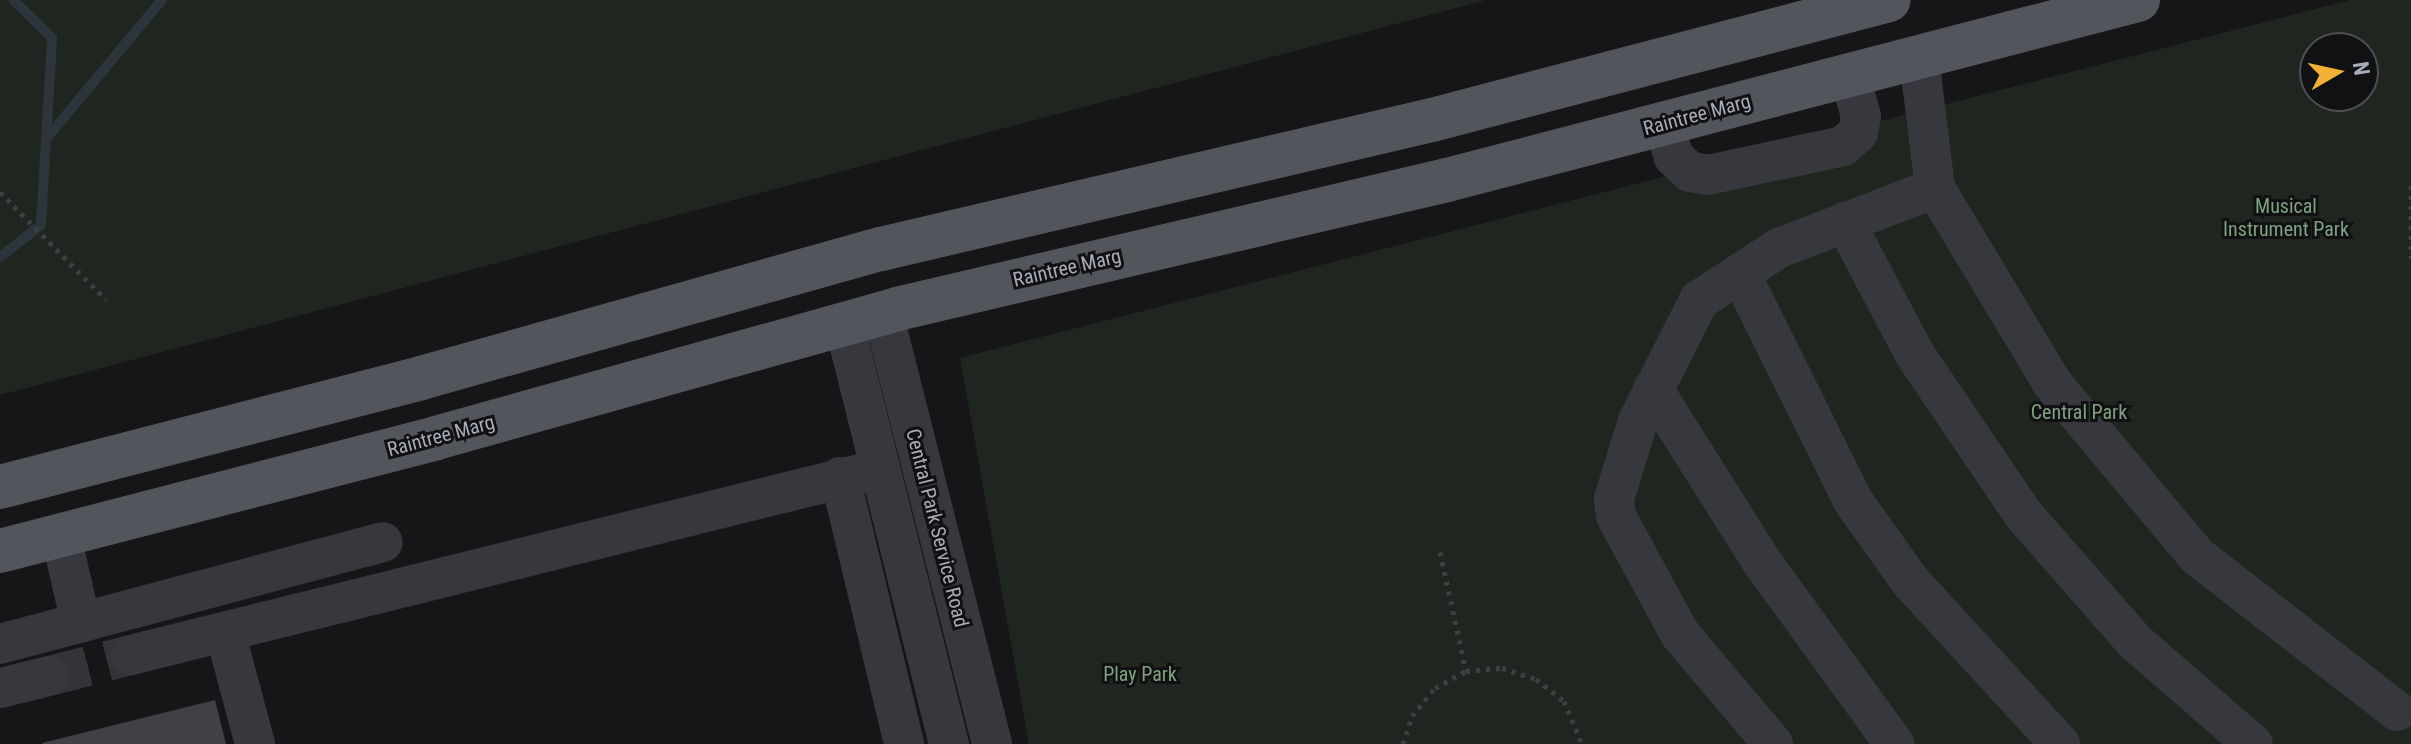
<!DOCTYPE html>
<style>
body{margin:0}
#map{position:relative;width:2411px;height:744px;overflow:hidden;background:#161618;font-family:"Roboto Condensed",sans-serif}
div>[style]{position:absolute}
.green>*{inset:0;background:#1e261f}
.stream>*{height:10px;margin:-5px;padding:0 5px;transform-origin:5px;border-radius:5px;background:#2c353c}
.building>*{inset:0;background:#404145}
.minor-tunnel>*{height:40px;margin-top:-20px;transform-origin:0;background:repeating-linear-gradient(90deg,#333438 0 40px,transparent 0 60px)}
.path>*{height:5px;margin-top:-2.5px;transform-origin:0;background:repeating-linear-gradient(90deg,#3d3f44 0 4px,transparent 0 10px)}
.minor>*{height:40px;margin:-20px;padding:0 20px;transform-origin:20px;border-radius:20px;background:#37383d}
.major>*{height:44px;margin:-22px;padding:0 22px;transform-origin:22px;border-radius:22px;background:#53555c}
span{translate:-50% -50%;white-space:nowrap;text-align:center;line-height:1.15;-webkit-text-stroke:6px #111113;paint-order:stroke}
.street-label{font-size:20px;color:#a8adb8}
.park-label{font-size:20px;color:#7fa381}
.north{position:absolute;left:2299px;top:32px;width:80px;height:80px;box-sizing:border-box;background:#111113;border:2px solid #4d4f55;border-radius:50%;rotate:81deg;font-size:22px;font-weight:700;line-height:32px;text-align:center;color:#a8adb8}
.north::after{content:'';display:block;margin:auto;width:28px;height:36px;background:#f2b134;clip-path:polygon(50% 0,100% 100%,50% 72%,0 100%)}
</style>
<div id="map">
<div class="green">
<i style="clip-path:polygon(0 0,1486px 0,0 395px)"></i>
<i style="clip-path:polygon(evenodd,2350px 0,2411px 0,2411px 744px,1029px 744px,960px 358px,2350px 0,2315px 48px,2363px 48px,2363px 96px,2315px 96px,2315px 48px)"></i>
</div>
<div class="stream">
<i style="left:46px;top:139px;width:181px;rotate:-50.2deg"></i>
<i style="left:0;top:257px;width:52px;rotate:-38deg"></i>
<i style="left:41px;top:225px;width:187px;rotate:-86.6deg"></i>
<i style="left:52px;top:38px;width:54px;rotate:-135.7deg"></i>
</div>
<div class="building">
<i style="clip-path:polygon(215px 700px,226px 744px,43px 744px,42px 743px)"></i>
</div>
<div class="minor-tunnel">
<i style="left:49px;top:676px;width:85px;rotate:-14.4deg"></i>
</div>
<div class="path">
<i style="left:2411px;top:186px;width:72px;rotate:90deg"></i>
<i style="left:0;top:192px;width:151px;rotate:45.5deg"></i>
<i style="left:1440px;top:552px;width:122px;rotate:77.7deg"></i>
<i style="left:1403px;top:744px;width:29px;rotate:-72deg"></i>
<i style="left:1412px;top:716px;width:36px;rotate:-51deg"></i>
<i style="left:1435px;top:688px;width:35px;rotate:-29deg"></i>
<i style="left:1466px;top:671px;width:36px;rotate:-5deg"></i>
<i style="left:1502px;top:668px;width:36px;rotate:18deg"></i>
<i style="left:1536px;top:679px;width:36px;rotate:38deg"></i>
<i style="left:1564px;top:701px;width:47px;rotate:67.3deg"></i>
</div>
<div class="minor">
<i style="left:1664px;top:123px;width:35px;rotate:74deg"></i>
<i style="left:1674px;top:157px;width:22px;rotate:43deg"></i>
<i style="left:1690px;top:172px;width:18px;rotate:9deg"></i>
<i style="left:1708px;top:175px;width:138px;rotate:-12.1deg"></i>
<i style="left:1843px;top:146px;width:20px;rotate:-41deg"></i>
<i style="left:1858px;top:133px;width:17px;rotate:-80deg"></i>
<i style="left:1861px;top:116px;width:43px;rotate:-106.3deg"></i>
<i style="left:1935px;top:188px;width:227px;rotate:59deg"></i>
<i style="left:2052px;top:383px;width:226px;rotate:50deg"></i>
<i style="left:2197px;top:556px;width:253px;rotate:37.8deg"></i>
<i style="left:1845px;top:222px;width:148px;rotate:62.2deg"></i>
<i style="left:1914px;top:353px;width:194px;rotate:55.9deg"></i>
<i style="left:2023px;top:514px;width:169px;rotate:48.8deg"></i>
<i style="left:2134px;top:641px;width:157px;rotate:40.9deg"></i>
<i style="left:1740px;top:273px;width:254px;rotate:63.6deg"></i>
<i style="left:1853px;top:501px;width:98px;rotate:54.5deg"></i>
<i style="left:1910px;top:581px;width:222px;rotate:47.4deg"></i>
<i style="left:883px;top:313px;width:445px;rotate:75.8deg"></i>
<i style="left:844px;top:323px;width:434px;rotate:76deg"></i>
<i style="left:1653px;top:389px;width:204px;rotate:57.8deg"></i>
<i style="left:1762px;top:562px;width:225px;rotate:54deg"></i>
<i style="left:840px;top:477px;width:275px;rotate:76.5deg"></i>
<i style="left:61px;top:536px;width:89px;rotate:77.1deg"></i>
<i style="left:225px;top:632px;width:116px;rotate:75deg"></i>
<i style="left:0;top:644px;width:396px;rotate:-14.9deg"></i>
<i style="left:131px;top:655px;width:772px;rotate:-13.95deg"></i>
<i style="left:0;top:688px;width:50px;rotate:-13.8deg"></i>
<i style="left:1773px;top:744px;width:144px;rotate:-130.2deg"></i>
<i style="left:1680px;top:634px;width:134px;rotate:-118.5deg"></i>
<i style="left:1616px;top:516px;width:17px;rotate:-97deg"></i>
<i style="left:1614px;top:499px;width:82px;rotate:-72.9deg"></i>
<i style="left:1638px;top:421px;width:136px;rotate:-63.2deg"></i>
<i style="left:1699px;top:300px;width:95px;rotate:-33deg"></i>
<i style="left:1779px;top:248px;width:167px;rotate:-21deg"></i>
<i style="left:1935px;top:188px;width:132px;rotate:-97deg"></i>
</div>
<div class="major">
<i style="left:0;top:487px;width:435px;rotate:-14.5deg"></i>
<i style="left:421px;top:378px;width:478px;rotate:-15.7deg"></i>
<i style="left:881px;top:249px;width:566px;rotate:-13.18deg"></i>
<i style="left:1432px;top:120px;width:472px;rotate:-14.7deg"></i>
<i style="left:0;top:551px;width:450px;rotate:-14.5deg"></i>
<i style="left:436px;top:438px;width:479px;rotate:-15.6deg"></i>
<i style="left:897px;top:309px;width:565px;rotate:-13.2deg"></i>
<i style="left:1447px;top:180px;width:714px;rotate:-14.6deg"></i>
</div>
<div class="street-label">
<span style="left:1697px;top:115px;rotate:-15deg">Raintree Marg</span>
<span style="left:1067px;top:268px;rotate:-13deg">Raintree Marg</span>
<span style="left:441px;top:436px;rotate:-15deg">Raintree Marg</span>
<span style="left:937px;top:528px;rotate:76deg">Central Park Service Road</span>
</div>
<div class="park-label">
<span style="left:2286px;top:218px">Musical<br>Instrument Park</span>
<span style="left:2079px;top:412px">Central Park</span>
<span style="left:1140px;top:674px">Play Park</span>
</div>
<div class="north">N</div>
</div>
